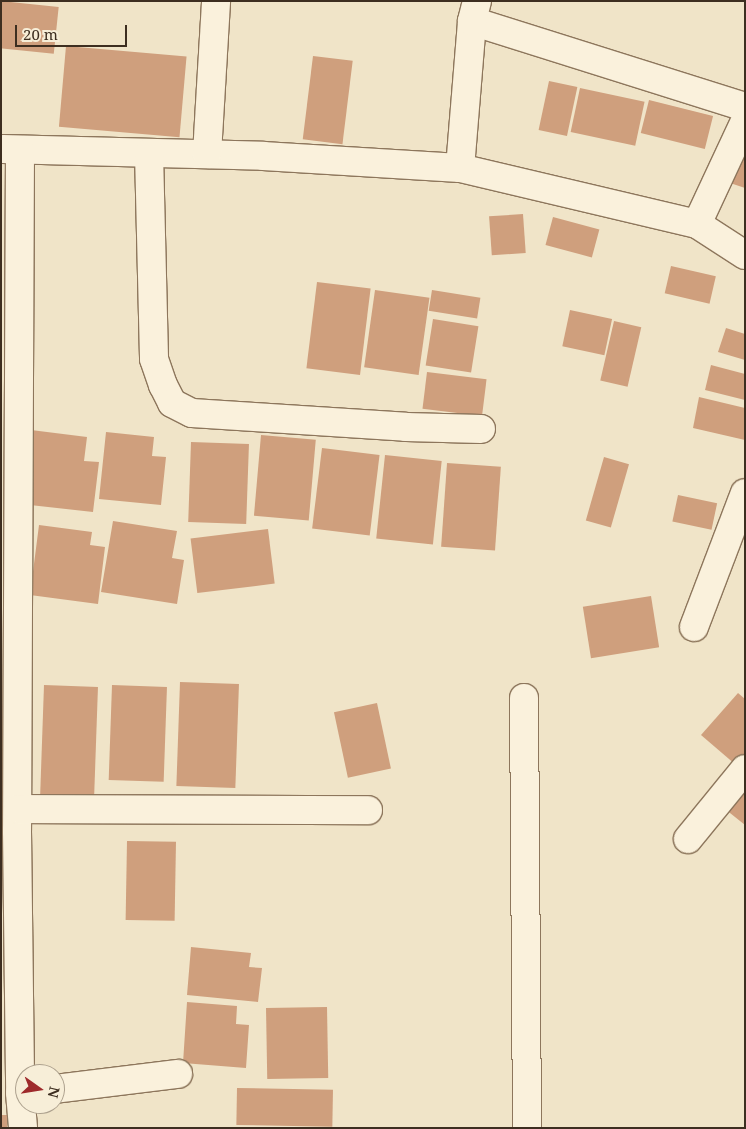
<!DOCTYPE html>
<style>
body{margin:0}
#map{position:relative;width:746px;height:1129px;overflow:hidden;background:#f0e4c8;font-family:"Noto Serif",serif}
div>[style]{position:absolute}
.building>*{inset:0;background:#cf9f7d;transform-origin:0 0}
.roads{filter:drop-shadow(1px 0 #8d765c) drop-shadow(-1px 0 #8d765c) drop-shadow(0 1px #8d765c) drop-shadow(0 -1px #8d765c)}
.minor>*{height:28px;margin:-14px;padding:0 14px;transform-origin:14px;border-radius:14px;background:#faf1dc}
span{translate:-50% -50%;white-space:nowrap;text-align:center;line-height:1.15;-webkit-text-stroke:4.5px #f7eed8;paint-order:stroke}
.frame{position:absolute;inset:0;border:2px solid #3d2e20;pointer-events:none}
.north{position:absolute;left:15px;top:1064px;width:50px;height:50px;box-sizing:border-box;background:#f7eed8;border:1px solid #ada18e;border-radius:50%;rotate:103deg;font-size:14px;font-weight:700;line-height:20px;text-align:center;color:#3d2e20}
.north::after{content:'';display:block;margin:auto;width:18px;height:22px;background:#9e2a2b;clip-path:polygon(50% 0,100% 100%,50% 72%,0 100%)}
.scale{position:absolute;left:15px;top:25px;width:112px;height:22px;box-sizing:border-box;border:2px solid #3d2e20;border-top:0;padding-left:6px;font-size:15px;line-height:18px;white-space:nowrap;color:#3d2e20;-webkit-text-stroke:4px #f7eed8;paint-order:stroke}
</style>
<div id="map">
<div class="building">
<i style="left:1px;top:1px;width:58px;height:47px;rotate:6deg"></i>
<i style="left:66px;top:46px;width:121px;height:81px;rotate:5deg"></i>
<i style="left:313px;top:56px;width:40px;height:84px;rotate:7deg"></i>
<i style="left:549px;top:81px;width:29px;height:50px;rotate:12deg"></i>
<i style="left:580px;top:88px;width:66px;height:45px;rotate:12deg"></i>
<i style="left:649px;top:100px;width:66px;height:34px;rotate:14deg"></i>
<i style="clip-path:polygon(745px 150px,745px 188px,724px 181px)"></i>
<i style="left:523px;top:214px;width:39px;height:34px;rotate:86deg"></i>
<i style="left:553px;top:217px;width:48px;height:29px;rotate:15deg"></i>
<i style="left:671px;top:266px;width:46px;height:28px;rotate:13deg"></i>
<i style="left:317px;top:282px;width:54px;height:87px;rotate:7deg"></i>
<i style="left:375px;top:290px;width:55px;height:78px;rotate:8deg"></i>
<i style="left:432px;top:290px;width:49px;height:21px;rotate:9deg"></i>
<i style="left:570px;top:310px;width:43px;height:37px;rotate:12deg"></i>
<i style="left:433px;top:319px;width:46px;height:47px;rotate:9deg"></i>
<i style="left:614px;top:321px;width:28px;height:61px;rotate:13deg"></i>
<i style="clip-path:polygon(726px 328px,745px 334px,745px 360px,718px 352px)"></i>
<i style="clip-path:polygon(711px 365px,745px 374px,745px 400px,705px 390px)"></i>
<i style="left:427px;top:372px;width:60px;height:37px;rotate:7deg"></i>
<i style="clip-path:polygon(699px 397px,745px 408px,745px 440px,693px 428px)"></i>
<i style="clip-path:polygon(31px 430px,87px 437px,84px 461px,99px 462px,93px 512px,21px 504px)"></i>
<i style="clip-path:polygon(106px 432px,154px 437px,152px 456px,166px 457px,161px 505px,99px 499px)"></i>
<i style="left:261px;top:435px;width:55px;height:81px;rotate:5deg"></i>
<i style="left:191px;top:442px;width:58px;height:80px;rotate:2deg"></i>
<i style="left:322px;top:448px;width:58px;height:81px;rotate:7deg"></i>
<i style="left:385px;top:455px;width:57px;height:84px;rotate:6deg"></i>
<i style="left:604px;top:457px;width:26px;height:66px;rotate:16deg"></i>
<i style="left:447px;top:463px;width:54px;height:84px;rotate:4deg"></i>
<i style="left:678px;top:495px;width:40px;height:27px;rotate:12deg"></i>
<i style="clip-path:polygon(113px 521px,177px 531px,172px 558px,184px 560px,177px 604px,101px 592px)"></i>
<i style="clip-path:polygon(39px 525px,92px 532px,90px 545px,105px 547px,98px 604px,30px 595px)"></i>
<i style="left:268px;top:529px;width:55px;height:78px;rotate:83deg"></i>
<i style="left:651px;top:596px;width:52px;height:69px;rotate:81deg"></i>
<i style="left:180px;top:682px;width:59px;height:104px;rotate:2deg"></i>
<i style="left:44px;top:685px;width:54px;height:111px;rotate:2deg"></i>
<i style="left:112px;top:685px;width:55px;height:95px;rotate:2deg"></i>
<i style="clip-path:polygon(738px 693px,745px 699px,745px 755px,736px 765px,701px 735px)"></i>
<i style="left:377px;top:703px;width:67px;height:44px;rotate:78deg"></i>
<i style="clip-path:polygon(745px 786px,745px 825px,725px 809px)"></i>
<i style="left:127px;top:841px;width:49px;height:79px;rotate:1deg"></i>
<i style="clip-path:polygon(191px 947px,251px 953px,249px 967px,262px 968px,258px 1002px,187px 995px)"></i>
<i style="clip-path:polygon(187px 1002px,237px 1006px,236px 1024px,249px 1025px,246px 1068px,183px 1063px)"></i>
<i style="left:327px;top:1007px;width:71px;height:61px;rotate:89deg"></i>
<i style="left:237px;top:1088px;width:96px;height:37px;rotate:1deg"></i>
<i style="clip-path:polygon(1px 1115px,8px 1115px,7px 1128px,1px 1128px)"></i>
</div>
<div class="roads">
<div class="minor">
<i style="left:472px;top:21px;width:286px;rotate:17.5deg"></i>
<i style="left:3px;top:149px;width:260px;rotate:1.5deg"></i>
<i style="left:263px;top:156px;width:197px;rotate:3.5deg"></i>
<i style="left:460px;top:168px;width:244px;rotate:13.3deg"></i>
<i style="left:697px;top:224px;width:57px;rotate:32.9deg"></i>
<i style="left:20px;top:150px;width:681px;rotate:90.25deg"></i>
<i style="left:17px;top:831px;width:262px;rotate:89.3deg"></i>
<i style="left:20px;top:1093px;width:35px;rotate:85deg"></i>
<i style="left:149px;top:153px;width:206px;rotate:88.6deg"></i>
<i style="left:154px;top:359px;width:28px;rotate:71deg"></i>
<i style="left:163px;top:385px;width:20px;rotate:63deg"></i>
<i style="left:172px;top:403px;width:22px;rotate:27deg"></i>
<i style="left:192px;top:413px;width:214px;rotate:3.7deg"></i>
<i style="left:406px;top:427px;width:75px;rotate:1.5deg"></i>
<i style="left:207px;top:154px;width:153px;rotate:-86.6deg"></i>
<i style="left:460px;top:168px;width:147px;rotate:-85.3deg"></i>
<i style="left:472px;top:21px;width:21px;rotate:-76deg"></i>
<i style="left:697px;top:224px;width:114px;rotate:-65deg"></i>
<i style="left:694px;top:627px;width:143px;rotate:-69.2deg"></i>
<i style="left:524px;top:698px;width:430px;rotate:89.6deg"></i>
<i style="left:18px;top:809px;width:350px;rotate:0.2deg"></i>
<i style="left:688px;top:839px;width:90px;rotate:-50.8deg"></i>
<i style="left:55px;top:1089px;width:124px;rotate:-7deg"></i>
</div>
</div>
<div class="frame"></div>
<div class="north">N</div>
<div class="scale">20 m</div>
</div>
